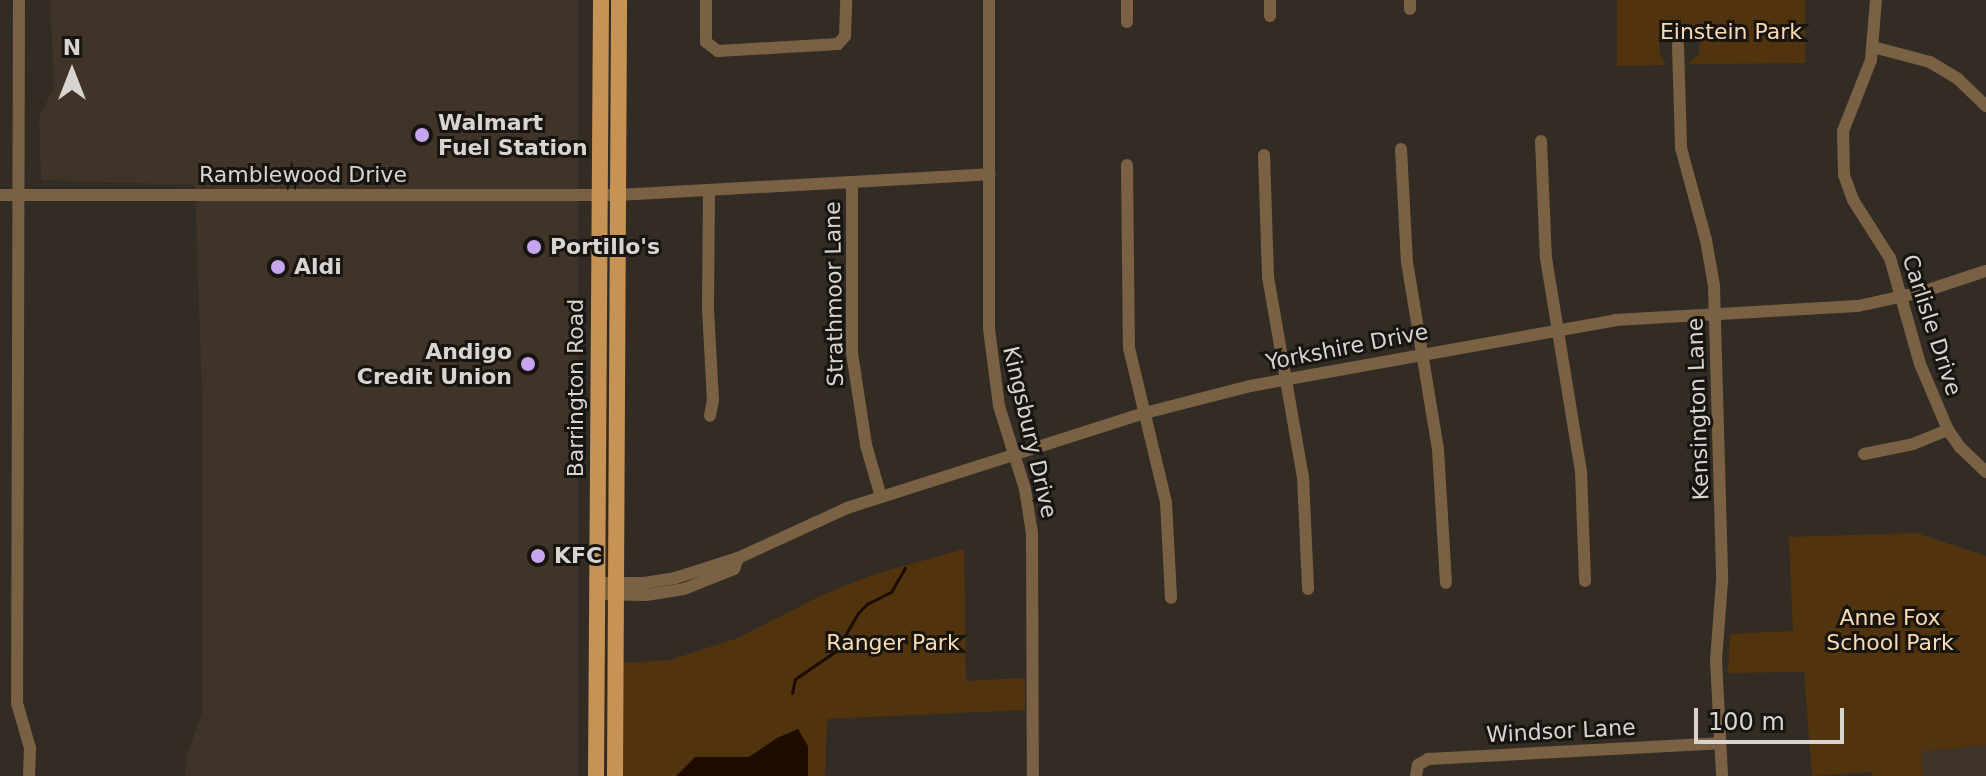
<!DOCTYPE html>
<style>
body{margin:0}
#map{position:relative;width:1986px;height:776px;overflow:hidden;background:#332c24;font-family:"DejaVu Sans",sans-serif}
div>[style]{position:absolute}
.built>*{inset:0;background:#3f3427}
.green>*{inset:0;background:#51340e}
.water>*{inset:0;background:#1e0c00}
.stream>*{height:3px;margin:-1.5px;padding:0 1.5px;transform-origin:1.5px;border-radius:1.5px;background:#1e0c00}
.minor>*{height:12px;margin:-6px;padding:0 6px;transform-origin:6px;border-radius:6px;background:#7a6144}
.major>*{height:16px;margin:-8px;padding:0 8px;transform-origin:8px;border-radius:8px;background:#c69354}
.dots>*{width:22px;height:22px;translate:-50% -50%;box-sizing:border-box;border:4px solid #181511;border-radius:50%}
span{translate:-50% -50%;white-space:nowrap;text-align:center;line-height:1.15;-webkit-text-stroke:6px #181511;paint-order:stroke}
.park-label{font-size:22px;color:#fadab5}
.poi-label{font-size:22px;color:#d9d4cf;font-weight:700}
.left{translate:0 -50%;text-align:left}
.right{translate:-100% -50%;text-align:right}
.street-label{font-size:22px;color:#d9d4cf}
.north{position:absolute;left:32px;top:32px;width:80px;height:80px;-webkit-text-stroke:6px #181511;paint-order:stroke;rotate:0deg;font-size:22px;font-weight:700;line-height:32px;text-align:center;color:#d9d4cf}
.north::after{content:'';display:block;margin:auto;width:28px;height:36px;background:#d9d4cf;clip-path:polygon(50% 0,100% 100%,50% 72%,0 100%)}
.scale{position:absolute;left:1694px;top:708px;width:150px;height:36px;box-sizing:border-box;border:4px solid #d9d4cf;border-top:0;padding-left:10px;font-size:24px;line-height:28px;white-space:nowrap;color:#d9d4cf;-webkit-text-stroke:6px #181511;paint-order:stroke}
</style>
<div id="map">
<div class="built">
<i style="clip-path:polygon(50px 0,578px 0,578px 776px,185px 776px,187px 754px,202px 714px,202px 396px,195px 185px,41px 180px,39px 117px,54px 88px)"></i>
<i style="clip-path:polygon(1986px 745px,1986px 776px,1923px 776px,1921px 751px)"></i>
</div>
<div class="green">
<i style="clip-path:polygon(1617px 0,1805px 0,1805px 63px,1688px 64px,1699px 54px,1700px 40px,1691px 29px,1677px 26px,1668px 29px,1659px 41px,1660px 56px,1667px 65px,1617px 66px)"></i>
<i style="clip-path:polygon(1916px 533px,1986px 556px,1986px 745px,1921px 751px,1923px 776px,1873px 776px,1872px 772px,1812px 776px,1804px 672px,1728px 673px,1730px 634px,1793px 631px,1789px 537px)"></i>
<i style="clip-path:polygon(964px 549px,966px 681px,1025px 678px,1025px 710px,827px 719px,825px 776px,621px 776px,622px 663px,670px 660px,738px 638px,822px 595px,875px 574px)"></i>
</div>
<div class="water">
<i style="clip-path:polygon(798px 729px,808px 746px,808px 776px,676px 776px,695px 757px,749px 757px,777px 738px)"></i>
</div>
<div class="stream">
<i style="left:792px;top:693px;width:14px;rotate:-78deg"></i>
<i style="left:795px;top:679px;width:50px;rotate:-34.3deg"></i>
<i style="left:836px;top:651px;width:44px;rotate:-59.9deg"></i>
<i style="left:858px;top:613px;width:13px;rotate:-45deg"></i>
<i style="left:867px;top:604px;width:27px;rotate:-27deg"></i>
<i style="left:891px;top:592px;width:28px;rotate:-60deg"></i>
</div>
<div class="minor">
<i style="left:19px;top:0;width:703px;rotate:90.16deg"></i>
<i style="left:17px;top:703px;width:47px;rotate:73.9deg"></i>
<i style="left:30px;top:748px;width:28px;rotate:92deg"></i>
<i style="left:706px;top:0;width:42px;rotate:90deg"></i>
<i style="left:706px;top:42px;width:15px;rotate:37deg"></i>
<i style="left:718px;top:51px;width:120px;rotate:-3.3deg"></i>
<i style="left:838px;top:44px;width:11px;rotate:-49deg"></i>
<i style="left:845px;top:36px;width:36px;rotate:-88deg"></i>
<i style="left:989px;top:0;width:329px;rotate:90deg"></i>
<i style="left:989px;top:329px;width:78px;rotate:82.6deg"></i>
<i style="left:999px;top:406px;width:87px;rotate:72.6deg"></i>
<i style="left:1025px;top:489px;width:45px;rotate:81deg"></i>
<i style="left:1032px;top:533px;width:243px;rotate:89.8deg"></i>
<i style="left:1876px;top:0;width:60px;rotate:94.8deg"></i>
<i style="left:1871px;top:60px;width:76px;rotate:111.5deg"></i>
<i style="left:1843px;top:131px;width:44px;rotate:88.7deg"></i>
<i style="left:1844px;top:175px;width:27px;rotate:70deg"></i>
<i style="left:1853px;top:200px;width:69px;rotate:57.5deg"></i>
<i style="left:1890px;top:258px;width:110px;rotate:74.2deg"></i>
<i style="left:1920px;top:364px;width:72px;rotate:67deg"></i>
<i style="left:1948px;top:430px;width:21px;rotate:55deg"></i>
<i style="left:1960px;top:447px;width:36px;rotate:44deg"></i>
<i style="left:1410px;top:9px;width:9px;rotate:-90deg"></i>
<i style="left:1270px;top:16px;width:16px;rotate:-90deg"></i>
<i style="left:1127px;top:22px;width:22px;rotate:-90deg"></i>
<i style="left:1678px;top:45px;width:103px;rotate:88.3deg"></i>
<i style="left:1681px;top:148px;width:95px;rotate:74.8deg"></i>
<i style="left:1706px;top:240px;width:47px;rotate:80.1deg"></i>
<i style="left:1714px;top:286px;width:295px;rotate:88.4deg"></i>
<i style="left:1722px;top:581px;width:79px;rotate:94.3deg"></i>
<i style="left:1716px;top:660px;width:116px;rotate:87deg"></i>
<i style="left:1873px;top:47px;width:59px;rotate:14.7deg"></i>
<i style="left:1930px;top:62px;width:33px;rotate:31deg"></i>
<i style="left:1958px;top:79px;width:39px;rotate:44deg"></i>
<i style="left:1541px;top:141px;width:117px;rotate:87.6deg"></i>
<i style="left:1546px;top:258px;width:216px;rotate:80.7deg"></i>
<i style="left:1581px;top:471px;width:110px;rotate:87.9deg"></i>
<i style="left:1401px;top:149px;width:113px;rotate:87deg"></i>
<i style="left:1407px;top:262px;width:190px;rotate:80.6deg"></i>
<i style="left:1438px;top:449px;width:134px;rotate:86.6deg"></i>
<i style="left:1264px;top:155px;width:122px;rotate:88.1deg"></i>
<i style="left:1268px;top:277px;width:203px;rotate:80.1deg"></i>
<i style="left:1303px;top:477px;width:112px;rotate:87.4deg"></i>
<i style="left:1127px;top:165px;width:183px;rotate:89.4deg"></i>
<i style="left:1129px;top:348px;width:158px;rotate:76.5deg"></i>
<i style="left:1166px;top:502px;width:96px;rotate:87deg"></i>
<i style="left:852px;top:182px;width:171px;rotate:90deg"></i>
<i style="left:852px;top:353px;width:93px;rotate:81.3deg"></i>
<i style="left:866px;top:445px;width:54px;rotate:73.9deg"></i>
<i style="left:709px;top:190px;width:119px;rotate:90.5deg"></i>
<i style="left:708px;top:309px;width:91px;rotate:86.9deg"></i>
<i style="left:713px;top:400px;width:16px;rotate:101deg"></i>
<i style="left:0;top:195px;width:618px"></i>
<i style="left:618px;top:195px;width:372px;rotate:-3.2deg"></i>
<i style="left:1864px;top:454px;width:50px;rotate:-11.5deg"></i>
<i style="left:1913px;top:444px;width:38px;rotate:-22deg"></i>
<i style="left:597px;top:583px;width:47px"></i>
<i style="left:644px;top:583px;width:31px;rotate:-9deg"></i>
<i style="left:675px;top:578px;width:66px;rotate:-17.6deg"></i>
<i style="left:738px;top:558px;width:120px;rotate:-24.6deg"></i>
<i style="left:847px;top:508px;width:313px;rotate:-17.7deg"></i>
<i style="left:1145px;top:413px;width:108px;rotate:-14.4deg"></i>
<i style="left:1250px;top:386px;width:371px;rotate:-10.2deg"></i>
<i style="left:1615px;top:320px;width:243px;rotate:-3.3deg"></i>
<i style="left:1858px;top:306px;width:66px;rotate:-12.3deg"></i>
<i style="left:1922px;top:292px;width:67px;rotate:-18.2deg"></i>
<i style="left:597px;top:594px;width:49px;rotate:1.2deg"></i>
<i style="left:646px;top:595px;width:38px;rotate:-9deg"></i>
<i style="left:684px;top:589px;width:54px;rotate:-21.8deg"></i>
<i style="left:734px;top:569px;width:12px;rotate:-70deg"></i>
<i style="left:1416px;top:776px;width:11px;rotate:-80deg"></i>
<i style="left:1418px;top:765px;width:12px;rotate:-31deg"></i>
<i style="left:1428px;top:759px;width:292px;rotate:-3.1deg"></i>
</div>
<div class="major">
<i style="left:596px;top:776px;width:776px;rotate:-89.63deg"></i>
<i style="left:615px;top:776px;width:776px;rotate:-89.7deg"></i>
</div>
<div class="dots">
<i style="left:422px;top:135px;background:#c6a6f0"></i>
<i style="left:534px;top:247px;background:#c6a6f0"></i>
<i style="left:278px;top:267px;background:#c6a6f0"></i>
<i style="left:528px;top:364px;background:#c6a6f0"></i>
<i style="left:538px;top:556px;background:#c6a6f0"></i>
</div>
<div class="park-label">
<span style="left:1731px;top:32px">Einstein Park</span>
<span style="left:1890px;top:630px">Anne Fox<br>School Park</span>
<span style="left:893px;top:643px">Ranger Park</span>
</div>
<div class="poi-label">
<span class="left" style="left:438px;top:135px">Walmart<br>Fuel Station</span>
<span class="left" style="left:550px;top:247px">Portillo's</span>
<span class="left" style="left:294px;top:267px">Aldi</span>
<span class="right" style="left:512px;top:364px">Andigo<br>Credit Union</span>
<span class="left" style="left:554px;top:556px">KFC</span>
</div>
<div class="street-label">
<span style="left:303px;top:175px">Ramblewood Drive</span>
<span style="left:834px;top:294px;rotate:-91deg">Strathmoor Lane</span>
<span style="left:1932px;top:325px;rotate:72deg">Carlisle Drive</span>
<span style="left:1347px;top:347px;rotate:-11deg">Yorkshire Drive</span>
<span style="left:576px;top:388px;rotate:-90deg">Barrington Road</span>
<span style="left:1698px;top:409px;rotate:-92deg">Kensington Lane</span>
<span style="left:1030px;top:432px;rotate:77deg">Kingsbury Drive</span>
<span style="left:1561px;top:731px;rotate:-3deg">Windsor Lane</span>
</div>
<div class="north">N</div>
<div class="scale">100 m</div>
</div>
